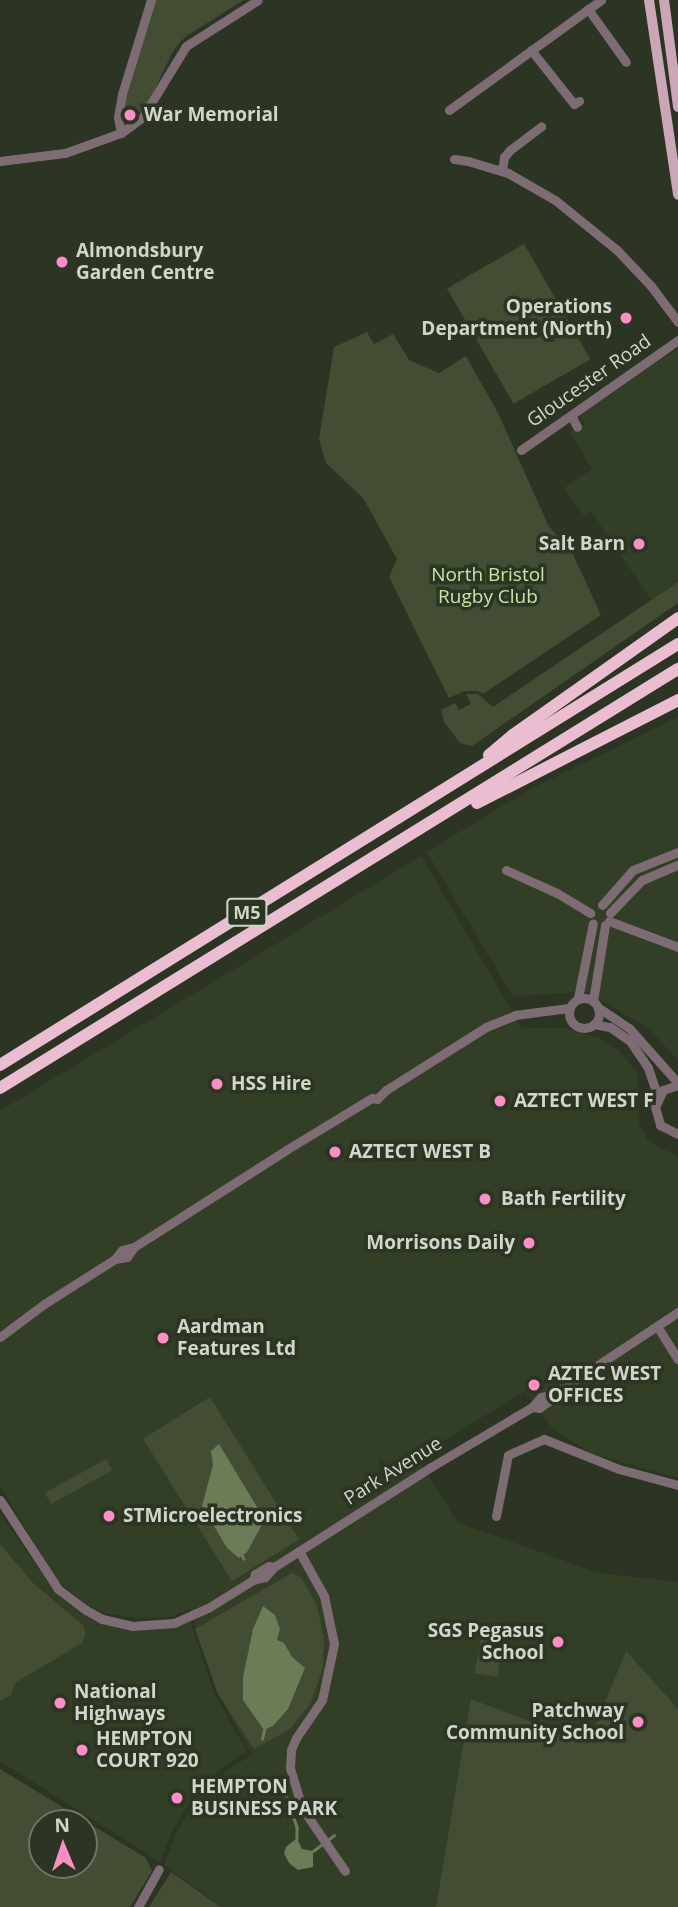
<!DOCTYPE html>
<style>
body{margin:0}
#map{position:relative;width:678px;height:1907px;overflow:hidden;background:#2c3423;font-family:"Open Sans",sans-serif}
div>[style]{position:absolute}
.built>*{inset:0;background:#333e26}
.green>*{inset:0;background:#424d34;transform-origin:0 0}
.water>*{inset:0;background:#6c7c57}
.stream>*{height:2.5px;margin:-1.25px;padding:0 1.25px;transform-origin:1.25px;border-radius:1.25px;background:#6c7c57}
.minor>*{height:9px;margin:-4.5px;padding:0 4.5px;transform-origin:4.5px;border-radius:4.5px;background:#7e6c74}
.minor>.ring{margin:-4.5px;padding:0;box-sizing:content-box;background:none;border:9px solid #7e6c74;border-radius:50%}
.major>*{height:10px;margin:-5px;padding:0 5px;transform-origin:5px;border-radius:5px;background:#cba6b7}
.highway>*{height:12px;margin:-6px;padding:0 6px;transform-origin:6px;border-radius:6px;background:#eabdd1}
.dots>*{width:19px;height:19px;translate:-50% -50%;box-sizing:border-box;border:4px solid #2c3423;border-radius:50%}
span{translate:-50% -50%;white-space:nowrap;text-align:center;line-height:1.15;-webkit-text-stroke:7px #2c3423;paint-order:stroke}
.shield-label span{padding:2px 5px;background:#2c3423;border:2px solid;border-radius:5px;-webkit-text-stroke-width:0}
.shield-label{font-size:18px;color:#d1d6cb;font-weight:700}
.poi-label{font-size:19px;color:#d1d6cb;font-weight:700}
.left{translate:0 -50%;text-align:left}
.right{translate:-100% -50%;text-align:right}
.street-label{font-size:19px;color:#d1d6cb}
.park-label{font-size:19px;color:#c8e4a5}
.north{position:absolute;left:28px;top:1809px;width:70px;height:70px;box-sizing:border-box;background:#2c3423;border:2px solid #6e7566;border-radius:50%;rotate:358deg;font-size:19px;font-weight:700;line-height:28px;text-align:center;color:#d1d6cb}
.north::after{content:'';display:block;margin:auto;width:24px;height:32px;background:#fb8fc5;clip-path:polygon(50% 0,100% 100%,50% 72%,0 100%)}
</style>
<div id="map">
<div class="built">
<i style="clip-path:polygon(678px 349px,678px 582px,651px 600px,591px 511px,584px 516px,564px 488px,592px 469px,570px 432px,585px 424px,580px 415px,640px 371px)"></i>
<i style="clip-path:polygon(678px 717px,678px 1060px,649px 1029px,587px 992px,513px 996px,427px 852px,527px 791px)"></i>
<i style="clip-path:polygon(421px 856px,522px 1028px,564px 1028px,599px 1038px,618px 1050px,637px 1071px,639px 1123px,648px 1141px,678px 1157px,678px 1478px,590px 1453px,552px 1428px,525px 1391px,417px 1457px,457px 1522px,598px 1573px,678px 1582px,678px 1907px,222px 1907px,164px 1865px,177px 1831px,198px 1799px,227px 1770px,252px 1755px,217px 1692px,190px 1608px,171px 1617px,133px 1618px,105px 1613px,87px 1605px,56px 1579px,0 1486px,0 1111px)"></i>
<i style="clip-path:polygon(0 1514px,55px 1592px,83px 1614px,105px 1625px,137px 1631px,169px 1628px,190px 1621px,214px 1693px,247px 1752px,224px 1766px,193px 1797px,173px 1829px,160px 1862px,0 1761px)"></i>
</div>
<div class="green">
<i style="clip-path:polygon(152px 0,244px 0,185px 37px,173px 51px,147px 106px,128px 121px,122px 117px,122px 110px)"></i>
<i style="left:524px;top:244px;width:133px;height:89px;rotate:60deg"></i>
<i style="clip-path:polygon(367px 332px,374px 344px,393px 334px,409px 360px,439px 373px,466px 356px,498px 413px,549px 527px,571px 550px,601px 615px,483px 694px,478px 691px,464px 691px,449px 698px,389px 577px,397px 559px,363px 498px,326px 463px,319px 439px,334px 347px)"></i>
<i style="clip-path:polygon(678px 582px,678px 603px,472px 746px,460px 743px,444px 722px,441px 710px,455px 703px,459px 710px,471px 704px,466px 694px,478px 694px,493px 707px)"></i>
<i style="left:210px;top:1397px;width:168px;height:79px;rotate:58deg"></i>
<i style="left:106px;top:1459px;width:13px;height:70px;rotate:61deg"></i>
<i style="clip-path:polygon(0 1544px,34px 1584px,84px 1626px,85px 1635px,82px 1643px,15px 1683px,11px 1695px,0 1701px)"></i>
<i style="clip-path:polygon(292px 1573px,301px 1577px,317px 1605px,324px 1638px,323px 1667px,311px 1703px,298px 1719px,290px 1729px,254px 1749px,218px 1694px,195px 1629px)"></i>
<i style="left:482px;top:1632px;width:23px;height:42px;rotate:10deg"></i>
<i style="clip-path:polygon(626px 1651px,678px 1709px,678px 1907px,436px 1907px,471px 1699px,588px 1744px)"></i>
<i style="clip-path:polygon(evenodd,0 1769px,146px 1858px,152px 1871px,130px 1907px,0 1907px,0 1769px,42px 1823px,84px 1823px,84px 1865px,42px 1865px,42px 1823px)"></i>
<i style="clip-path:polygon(171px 1872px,221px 1907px,149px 1907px)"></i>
</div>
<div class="water">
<i style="clip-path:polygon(219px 1444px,263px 1517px,263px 1523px,247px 1552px,239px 1558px,227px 1548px,202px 1506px,213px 1465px,211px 1451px)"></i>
<i style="clip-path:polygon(263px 1606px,275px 1615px,280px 1629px,277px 1640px,284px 1643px,292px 1657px,305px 1668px,288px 1709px,273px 1726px,264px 1730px,243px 1700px,243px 1677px,253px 1629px)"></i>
<i style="clip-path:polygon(297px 1838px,302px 1849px,313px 1851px,313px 1867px,298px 1870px,289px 1863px,284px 1853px,286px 1847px)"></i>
</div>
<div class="stream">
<i style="left:242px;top:1555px;width:4px;rotate:63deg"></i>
<i style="left:262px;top:1739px;width:9px;rotate:-77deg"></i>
<i style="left:286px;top:1795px;width:34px;rotate:71deg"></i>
<i style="left:297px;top:1827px;width:11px;rotate:90deg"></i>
<i style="left:313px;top:1851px;width:26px;rotate:-37deg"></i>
</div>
<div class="minor">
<i style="left:588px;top:9px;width:65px;rotate:54.4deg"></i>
<i style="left:531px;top:50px;width:69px;rotate:51.5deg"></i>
<i style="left:574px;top:104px;width:6px;rotate:-31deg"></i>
<i style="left:449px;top:110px;width:188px;rotate:-35.9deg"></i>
<i style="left:121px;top:133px;width:16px;rotate:-101deg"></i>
<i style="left:118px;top:117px;width:23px;rotate:-80deg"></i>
<i style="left:122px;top:94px;width:98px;rotate:-72.9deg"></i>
<i style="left:454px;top:159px;width:14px;rotate:8deg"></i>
<i style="left:468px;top:161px;width:42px;rotate:16.7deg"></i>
<i style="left:508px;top:173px;width:54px;rotate:29.9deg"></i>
<i style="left:555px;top:200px;width:80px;rotate:38.9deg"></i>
<i style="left:617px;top:250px;width:50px;rotate:46.6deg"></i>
<i style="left:651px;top:286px;width:45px;rotate:53.1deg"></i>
<i style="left:0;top:161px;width:65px;rotate:-7deg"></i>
<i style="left:65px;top:153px;width:59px;rotate:-19.7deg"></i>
<i style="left:121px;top:133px;width:26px;rotate:-36deg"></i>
<i style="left:142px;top:118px;width:84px;rotate:-58.6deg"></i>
<i style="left:186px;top:46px;width:85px;rotate:-32.6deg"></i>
<i style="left:502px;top:171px;width:14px;rotate:-82deg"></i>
<i style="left:504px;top:157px;width:9px;rotate:-49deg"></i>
<i style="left:510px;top:150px;width:39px;rotate:-37deg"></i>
<i style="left:572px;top:417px;width:11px;rotate:63deg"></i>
<i style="left:521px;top:450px;width:192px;rotate:-35deg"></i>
<i style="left:506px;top:870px;width:56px;rotate:24.3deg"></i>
<i style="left:557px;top:893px;width:39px;rotate:31deg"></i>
<i style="left:602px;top:905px;width:47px;rotate:-48.5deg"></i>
<i style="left:633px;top:870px;width:48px;rotate:-21.8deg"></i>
<i style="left:610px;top:913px;width:46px;rotate:-45.9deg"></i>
<i style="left:642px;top:880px;width:39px;rotate:-23deg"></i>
<i style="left:609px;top:921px;width:74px;rotate:20.6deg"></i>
<i class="ring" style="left:569px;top:998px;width:21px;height:21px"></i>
<i style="left:578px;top:998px;width:76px;rotate:-78.7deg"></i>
<i style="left:593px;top:1001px;width:77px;rotate:-81deg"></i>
<i style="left:599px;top:1008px;width:36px;rotate:34deg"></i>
<i style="left:629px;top:1028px;width:74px;rotate:48.3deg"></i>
<i style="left:594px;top:1024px;width:16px;rotate:11deg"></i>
<i style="left:610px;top:1027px;width:24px;rotate:35deg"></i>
<i style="left:630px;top:1041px;width:32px;rotate:56deg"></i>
<i style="left:648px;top:1068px;width:31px;rotate:71deg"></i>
<i style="left:678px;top:1085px;width:16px;rotate:162deg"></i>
<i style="left:663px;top:1090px;width:19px;rotate:115deg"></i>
<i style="left:655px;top:1107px;width:19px;rotate:74deg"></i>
<i style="left:660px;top:1125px;width:20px;rotate:27deg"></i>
<i style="left:115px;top:1259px;width:12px;rotate:-9deg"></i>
<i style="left:127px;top:1257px;width:12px;rotate:-55deg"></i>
<i style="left:657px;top:1326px;width:39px;rotate:58deg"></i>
<i style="left:0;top:1337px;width:55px;rotate:-36.9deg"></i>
<i style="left:44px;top:1304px;width:84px;rotate:-32.4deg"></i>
<i style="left:115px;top:1259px;width:11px;rotate:-52deg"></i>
<i style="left:122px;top:1250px;width:12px;rotate:-14deg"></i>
<i style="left:134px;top:1247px;width:180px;rotate:-32.5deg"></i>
<i style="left:286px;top:1150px;width:100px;rotate:-31.2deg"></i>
<i style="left:372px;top:1098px;width:5px;rotate:11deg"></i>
<i style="left:377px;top:1099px;width:13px;rotate:-45deg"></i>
<i style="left:386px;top:1090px;width:118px;rotate:-32.2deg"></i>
<i style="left:486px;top:1027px;width:31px;rotate:-22deg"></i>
<i style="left:515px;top:1015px;width:54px;rotate:-7.4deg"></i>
<i style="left:532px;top:1407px;width:13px;rotate:-48deg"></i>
<i style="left:541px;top:1397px;width:13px;rotate:-13deg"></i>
<i style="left:0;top:1500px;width:106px;rotate:56.9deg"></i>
<i style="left:58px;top:1589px;width:35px;rotate:37deg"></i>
<i style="left:86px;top:1610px;width:18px;rotate:29deg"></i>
<i style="left:102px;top:1619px;width:31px;rotate:13deg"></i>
<i style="left:132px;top:1626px;width:42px;rotate:-4.1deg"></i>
<i style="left:174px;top:1623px;width:37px;rotate:-24deg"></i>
<i style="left:208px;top:1608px;width:53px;rotate:-31.9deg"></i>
<i style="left:253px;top:1580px;width:6px;rotate:-72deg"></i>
<i style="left:255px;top:1574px;width:16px;rotate:-30deg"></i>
<i style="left:269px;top:1566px;width:5px;rotate:11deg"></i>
<i style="left:496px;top:1516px;width:62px;rotate:-78.9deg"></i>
<i style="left:508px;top:1455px;width:39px;rotate:-24deg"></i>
<i style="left:544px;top:1439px;width:81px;rotate:21.8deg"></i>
<i style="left:619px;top:1469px;width:61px;rotate:15.2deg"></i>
<i style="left:299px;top:1551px;width:51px;rotate:60.9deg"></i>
<i style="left:324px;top:1596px;width:49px;rotate:78.2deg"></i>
<i style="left:334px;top:1644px;width:57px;rotate:102.1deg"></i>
<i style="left:322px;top:1700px;width:46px;rotate:124.4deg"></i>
<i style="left:296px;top:1738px;width:13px;rotate:113deg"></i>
<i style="left:291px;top:1750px;width:18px;rotate:93deg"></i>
<i style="left:290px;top:1768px;width:42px;rotate:73.3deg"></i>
<i style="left:302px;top:1808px;width:76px;rotate:55.7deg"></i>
<i style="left:253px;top:1580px;width:12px;rotate:-14deg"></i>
<i style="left:265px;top:1577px;width:13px;rotate:-48deg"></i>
<i style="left:274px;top:1567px;width:186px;rotate:-32.5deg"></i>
<i style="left:431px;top:1467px;width:117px;rotate:-30.7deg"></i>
<i style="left:532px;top:1407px;width:7px;rotate:8deg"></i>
<i style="left:539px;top:1408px;width:12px;rotate:-35deg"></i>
<i style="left:549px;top:1401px;width:9px;rotate:-54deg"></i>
<i style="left:554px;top:1394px;width:149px;rotate:-33.5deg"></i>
<i style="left:138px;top:1907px;width:43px;rotate:-61.1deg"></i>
</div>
<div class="major">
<i style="left:649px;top:0;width:197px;rotate:81.5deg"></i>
<i style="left:664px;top:0;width:108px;rotate:82.5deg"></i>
</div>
<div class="highway">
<i style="left:489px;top:755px;width:31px;rotate:-40deg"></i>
<i style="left:513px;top:735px;width:202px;rotate:-35.3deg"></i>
<i style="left:477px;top:803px;width:226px;rotate:-27.1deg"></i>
<i style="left:0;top:1065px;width:798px;rotate:-31.84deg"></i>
<i style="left:0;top:1088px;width:797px;rotate:-31.72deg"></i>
</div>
<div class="dots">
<i style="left:130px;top:115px;background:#fb8fc5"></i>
<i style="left:62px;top:262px;background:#fb8fc5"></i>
<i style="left:626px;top:318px;background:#fb8fc5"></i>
<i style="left:639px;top:544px;background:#fb8fc5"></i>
<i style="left:217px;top:1084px;background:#fb8fc5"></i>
<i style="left:500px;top:1101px;background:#fb8fc5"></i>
<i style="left:335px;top:1152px;background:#fb8fc5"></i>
<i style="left:485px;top:1199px;background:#fb8fc5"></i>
<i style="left:529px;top:1243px;background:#fb8fc5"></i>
<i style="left:163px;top:1338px;background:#fb8fc5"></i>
<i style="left:534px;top:1385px;background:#fb8fc5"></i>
<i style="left:109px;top:1516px;background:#fb8fc5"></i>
<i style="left:558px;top:1642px;background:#fb8fc5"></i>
<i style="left:60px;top:1703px;background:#fb8fc5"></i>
<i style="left:638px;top:1722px;background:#fb8fc5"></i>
<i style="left:82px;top:1750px;background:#fb8fc5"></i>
<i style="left:177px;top:1798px;background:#fb8fc5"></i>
</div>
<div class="shield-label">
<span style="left:247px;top:912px">M5</span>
</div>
<div class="poi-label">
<span class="left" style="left:144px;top:115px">War Memorial</span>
<span class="left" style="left:76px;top:262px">Almondsbury<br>Garden Centre</span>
<span class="right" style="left:612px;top:318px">Operations<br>Department (North)</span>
<span class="right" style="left:625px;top:544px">Salt Barn</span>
<span class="left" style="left:231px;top:1084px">HSS Hire</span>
<span class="left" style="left:514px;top:1101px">AZTECT WEST F</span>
<span class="left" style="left:349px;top:1152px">AZTECT WEST B</span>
<span class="left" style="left:501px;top:1199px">Bath Fertility</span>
<span class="right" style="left:515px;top:1243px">Morrisons Daily</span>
<span class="left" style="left:177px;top:1338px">Aardman<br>Features Ltd</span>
<span class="left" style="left:548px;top:1385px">AZTEC WEST<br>OFFICES</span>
<span class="left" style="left:123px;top:1516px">STMicroelectronics</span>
<span class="right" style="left:544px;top:1642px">SGS Pegasus<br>School</span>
<span class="left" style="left:74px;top:1703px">National<br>Highways</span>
<span class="right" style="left:624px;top:1722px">Patchway<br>Community School</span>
<span class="left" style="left:96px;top:1750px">HEMPTON<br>COURT 920</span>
<span class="left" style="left:191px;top:1798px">HEMPTON<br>BUSINESS PARK</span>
</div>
<div class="street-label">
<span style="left:589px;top:381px;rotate:-35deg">Gloucester Road</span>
<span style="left:393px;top:1471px;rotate:-32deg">Park Avenue</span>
</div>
<div class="park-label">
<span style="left:488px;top:586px">North Bristol<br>Rugby Club</span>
</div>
<div class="north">N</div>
</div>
